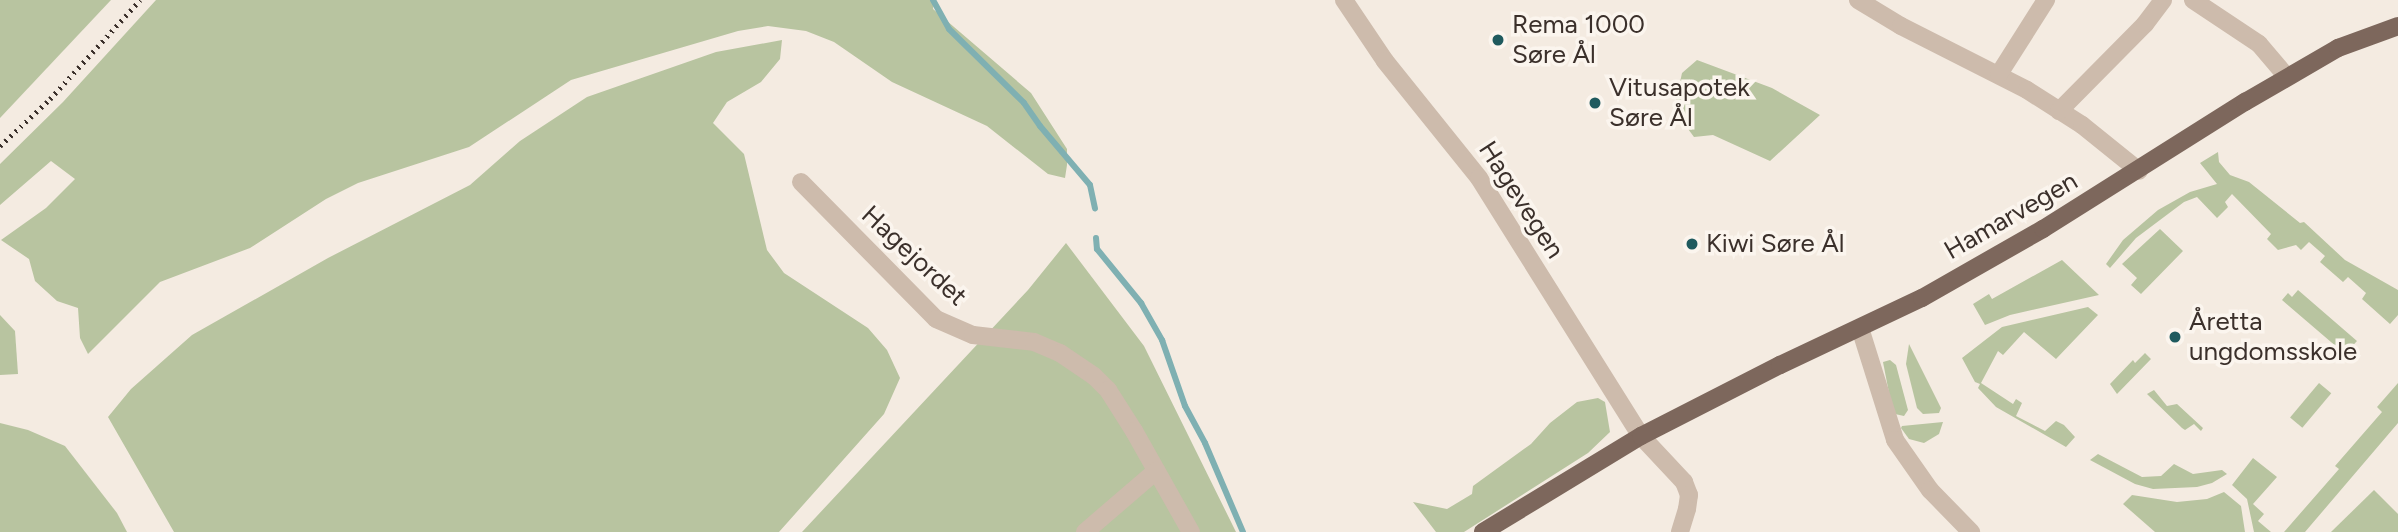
<!DOCTYPE html>
<meta charset="utf-8">
<style>
body{margin:0}
#map{position:relative;width:2398px;height:532px;overflow:hidden;background:#f4ebe1;font-family:Figtree,sans-serif}
div>[style]{position:absolute}
.green>*{inset:0;background:#b8c4a0;transform-origin:0 0}
.stream>*{height:6px;margin:-3px;padding:0 3px;transform-origin:3px;border-radius:3px;background:#7fb0b2}
.street>*{height:18px;margin:-9px;padding:0 9px;transform-origin:9px;border-radius:9px;background:#cdbbac}
.primary>*{height:18px;margin:-9px;padding:0 9px;transform-origin:9px;border-radius:9px;background:#7d675c}
.rail>*{height:5px;margin-top:-2.5px;transform-origin:0;background:repeating-linear-gradient(90deg,#3b302b 0 2px,transparent 0 7px)}
.dots>*{width:19px;height:19px;translate:-50% -50%;box-sizing:border-box;border:4px solid #fbf5ee;border-radius:50%}
span{translate:-50% -50%;white-space:nowrap;text-align:center;line-height:1.15;-webkit-text-stroke:7px #fbf5ee;paint-order:stroke}
.poi-label{font-size:26px;color:#3b302b}
.left{translate:0 -50%;text-align:left}
.street-label{font-size:26px;color:#3b302b}
</style>
<div id="map">
<div class="green">
<i style="clip-path:polygon(0 0,111px 0,0 118px)"></i>
<i style="clip-path:polygon(156px 0,934px 0,933px 9px,1031px 93px,1067px 149px,1067px 165px,1065px 178px,1048px 174px,987px 126px,892px 82px,834px 42px,806px 31px,768px 26px,738px 31px,571px 80px,469px 147px,358px 183px,326px 199px,250px 248px,160px 282px,88px 354px,80px 338px,78px 308px,57px 301px,35px 281px,29px 259px,1px 240px,46px 208px,75px 179px,51px 161px,0 205px,0 164px,63px 102px)"></i>
<i style="clip-path:polygon(782px 40px,780px 59px,761px 82px,727px 102px,713px 123px,744px 154px,767px 250px,784px 273px,868px 328px,887px 350px,900px 378px,884px 414px,779px 532px,174px 532px,108px 417px,131px 389px,192px 335px,328px 258px,470px 185px,520px 141px,587px 97px,716px 52px)"></i>
<i style="clip-path:polygon(1697px 60px,1772px 88px,1820px 115px,1770px 161px,1713px 135px,1694px 137px,1674px 110px,1682px 73px)"></i>
<i style="clip-path:polygon(2218px 152px,2219px 162px,2230px 175px,2249px 182px,2300px 223px,2304px 222px,2345px 260px,2398px 290px,2398px 315px,2390px 324px,2362px 299px,2366px 293px,2348px 277px,2343px 282px,2320px 262px,2325px 256px,2309px 242px,2301px 250px,2296px 245px,2278px 250px,2267px 239px,2271px 234px,2232px 194px,2225px 202px,2228px 207px,2217px 218px,2197px 197px,2184px 202px,2136px 238px,2110px 268px,2106px 264px,2123px 240px,2158px 210px,2190px 192px,2217px 184px,2200px 163px)"></i>
<i style="clip-path:polygon(2160px 229px,2183px 251px,2141px 294px,2131px 285px,2137px 278px,2122px 264px)"></i>
<i style="clip-path:polygon(1066px 243px,1144px 346px,1236px 532px,802px 532px,1028px 290px)"></i>
<i style="clip-path:polygon(2062px 260px,2099px 295px,2010px 315px,1985px 325px,1973px 304px,1989px 294px,1992px 299px)"></i>
<i style="clip-path:polygon(2298px 290px,2357px 341px,2345px 354px,2282px 300px,2288px 293px,2292px 297px)"></i>
<i style="clip-path:polygon(2088px 307px,2098px 315px,2056px 359px,2024px 332px,2003px 355px,1998px 351px,1981px 383px,2013px 404px,2016px 399px,2022px 403px,2016px 416px,2045px 431px,2056px 421px,2064px 425px,2075px 437px,2066px 447px,1996px 407px,1978px 388px,1980px 384px,1975px 382px,1962px 358px,2002px 327px)"></i>
<i style="clip-path:polygon(0 315px,15px 331px,18px 374px,0 375px)"></i>
<i style="clip-path:polygon(1909px 344px,1941px 408px,1939px 413px,1923px 414px,1917px 408px,1906px 364px)"></i>
<i style="clip-path:polygon(2145px 353px,2151px 359px,2117px 394px,2110px 384px,2133px 360px,2135px 363px)"></i>
<i style="clip-path:polygon(1890px 360px,1896px 365px,1908px 410px,1904px 416px,1895px 414px,1890px 398px,1883px 362px)"></i>
<i style="left:2319px;top:383px;width:16px;height:45px;rotate:40deg"></i>
<i style="clip-path:polygon(2398px 383px,2398px 423px,2305px 532px,2284px 532px,2339px 469px,2335px 466px,2382px 412px,2377px 407px)"></i>
<i style="clip-path:polygon(2154px 390px,2167px 406px,2177px 404px,2203px 428px,2201px 431px,2194px 424px,2185px 430px,2182px 428px,2147px 394px)"></i>
<i style="clip-path:polygon(1598px 398px,1605px 402px,1610px 432px,1588px 453px,1464px 532px,1436px 532px,1413px 502px,1447px 509px,1472px 494px,1473px 486px,1531px 444px,1550px 423px,1577px 402px)"></i>
<i style="clip-path:polygon(1943px 422px,1939px 434px,1924px 443px,1909px 439px,1901px 428px,1902px 426px)"></i>
<i style="clip-path:polygon(0 423px,28px 430px,65px 446px,117px 513px,127px 532px,0 532px)"></i>
<i style="clip-path:polygon(2098px 454px,2142px 477px,2161px 476px,2174px 464px,2193px 474px,2222px 470px,2227px 474px,2212px 483px,2197px 487px,2153px 489px,2135px 484px,2090px 460px)"></i>
<i style="clip-path:polygon(2253px 458px,2277px 477px,2253px 504px,2264px 514px,2258px 521px,2271px 532px,2254px 532px,2247px 499px,2232px 485px)"></i>
<i style="clip-path:polygon(2374px 490px,2398px 514px,2398px 532px,2331px 532px)"></i>
<i style="clip-path:polygon(2224px 492px,2241px 506px,2245px 532px,2155px 532px,2123px 504px,2132px 495px,2177px 502px,2207px 499px)"></i>
</div>
<div class="stream">
<i style="left:933px;top:0;width:33px;rotate:61deg"></i>
<i style="left:949px;top:29px;width:105px;rotate:44.6deg"></i>
<i style="left:1024px;top:103px;width:28px;rotate:55deg"></i>
<i style="left:1040px;top:126px;width:77px;rotate:49.7deg"></i>
<i style="left:1090px;top:185px;width:24px;rotate:78deg"></i>
<i style="left:1096px;top:238px;width:11px;rotate:85deg"></i>
<i style="left:1097px;top:249px;width:70px;rotate:50.8deg"></i>
<i style="left:1141px;top:303px;width:43px;rotate:60.4deg"></i>
<i style="left:1162px;top:340px;width:70px;rotate:70.8deg"></i>
<i style="left:1185px;top:406px;width:42px;rotate:61.6deg"></i>
<i style="left:1205px;top:443px;width:97px;rotate:66.9deg"></i>
</div>
<div class="street">
<i style="left:1344px;top:0;width:73px;rotate:56.1deg"></i>
<i style="left:1385px;top:61px;width:150px;rotate:51.2deg"></i>
<i style="left:1479px;top:178px;width:305px;rotate:57.9deg"></i>
<i style="left:1641px;top:436px;width:63px;rotate:46.9deg"></i>
<i style="left:1684px;top:482px;width:14px;rotate:69deg"></i>
<i style="left:1689px;top:495px;width:14px;rotate:98deg"></i>
<i style="left:1687px;top:509px;width:24px;rotate:107deg"></i>
<i style="left:1858px;top:0;width:50px;rotate:31.2deg"></i>
<i style="left:1901px;top:26px;width:141px;rotate:26.9deg"></i>
<i style="left:2027px;top:90px;width:65px;rotate:32.5deg"></i>
<i style="left:2082px;top:125px;width:73px;rotate:38.9deg"></i>
<i style="left:2193px;top:0;width:79px;rotate:33.7deg"></i>
<i style="left:2259px;top:44px;width:43px;rotate:49.7deg"></i>
<i style="left:1999px;top:74px;width:88px;rotate:-57.6deg"></i>
<i style="left:2059px;top:111px;width:122px;rotate:-45.3deg"></i>
<i style="left:2145px;top:24px;width:30px;rotate:-53deg"></i>
<i style="left:801px;top:182px;width:192px;rotate:45.4deg"></i>
<i style="left:936px;top:319px;width:40px;rotate:23.4deg"></i>
<i style="left:973px;top:335px;width:61px;rotate:6.5deg"></i>
<i style="left:1034px;top:342px;width:28px;rotate:23deg"></i>
<i style="left:1060px;top:353px;width:41px;rotate:34.1deg"></i>
<i style="left:1094px;top:376px;width:20px;rotate:45deg"></i>
<i style="left:1108px;top:390px;width:49px;rotate:57.6deg"></i>
<i style="left:1134px;top:431px;width:116px;rotate:60.6deg"></i>
<i style="left:1860px;top:328px;width:117px;rotate:72.6deg"></i>
<i style="left:1895px;top:440px;width:61px;rotate:55deg"></i>
<i style="left:1930px;top:490px;width:59px;rotate:45.7deg"></i>
<i style="left:1085px;top:532px;width:94px;rotate:-40.7deg"></i>
</div>
<div class="primary">
<i style="left:1483px;top:532px;width:185px;rotate:-31.3deg"></i>
<i style="left:1641px;top:436px;width:156px;rotate:-27.1deg"></i>
<i style="left:1780px;top:365px;width:157px;rotate:-25.3deg"></i>
<i style="left:1922px;top:298px;width:139px;rotate:-29.7deg"></i>
<i style="left:2043px;top:229px;width:239px;rotate:-32.2deg"></i>
<i style="left:2245px;top:102px;width:108px;rotate:-30.1deg"></i>
<i style="left:2338px;top:48px;width:64px;rotate:-20.1deg"></i>
</div>
<div class="rail">
<i style="left:0;top:146px;width:69px;rotate:-43.2deg"></i>
<i style="left:50px;top:99px;width:134px;rotate:-47.7deg"></i>
</div>
<div class="dots">
<i style="left:1498px;top:40px;background:#1f5a5e"></i>
<i style="left:1595px;top:103px;background:#1f5a5e"></i>
<i style="left:1692px;top:244px;background:#1f5a5e"></i>
<i style="left:2175px;top:337px;background:#1f5a5e"></i>
</div>
<div class="poi-label">
<span class="left" style="left:1512px;top:40px">Rema 1000<br>Søre Ål</span>
<span class="left" style="left:1609px;top:103px">Vitusapotek<br>Søre Ål</span>
<span class="left" style="left:1706px;top:244px">Kiwi Søre Ål</span>
<span class="left" style="left:2189px;top:337px">Åretta<br>ungdomsskole</span>
</div>
<div class="street-label">
<span style="left:1521px;top:200px;rotate:57deg">Hagevegen</span>
<span style="left:2011px;top:216px;rotate:-30deg">Hamarvegen</span>
<span style="left:914px;top:256px;rotate:43deg">Hagejordet</span>
</div>
</div>
